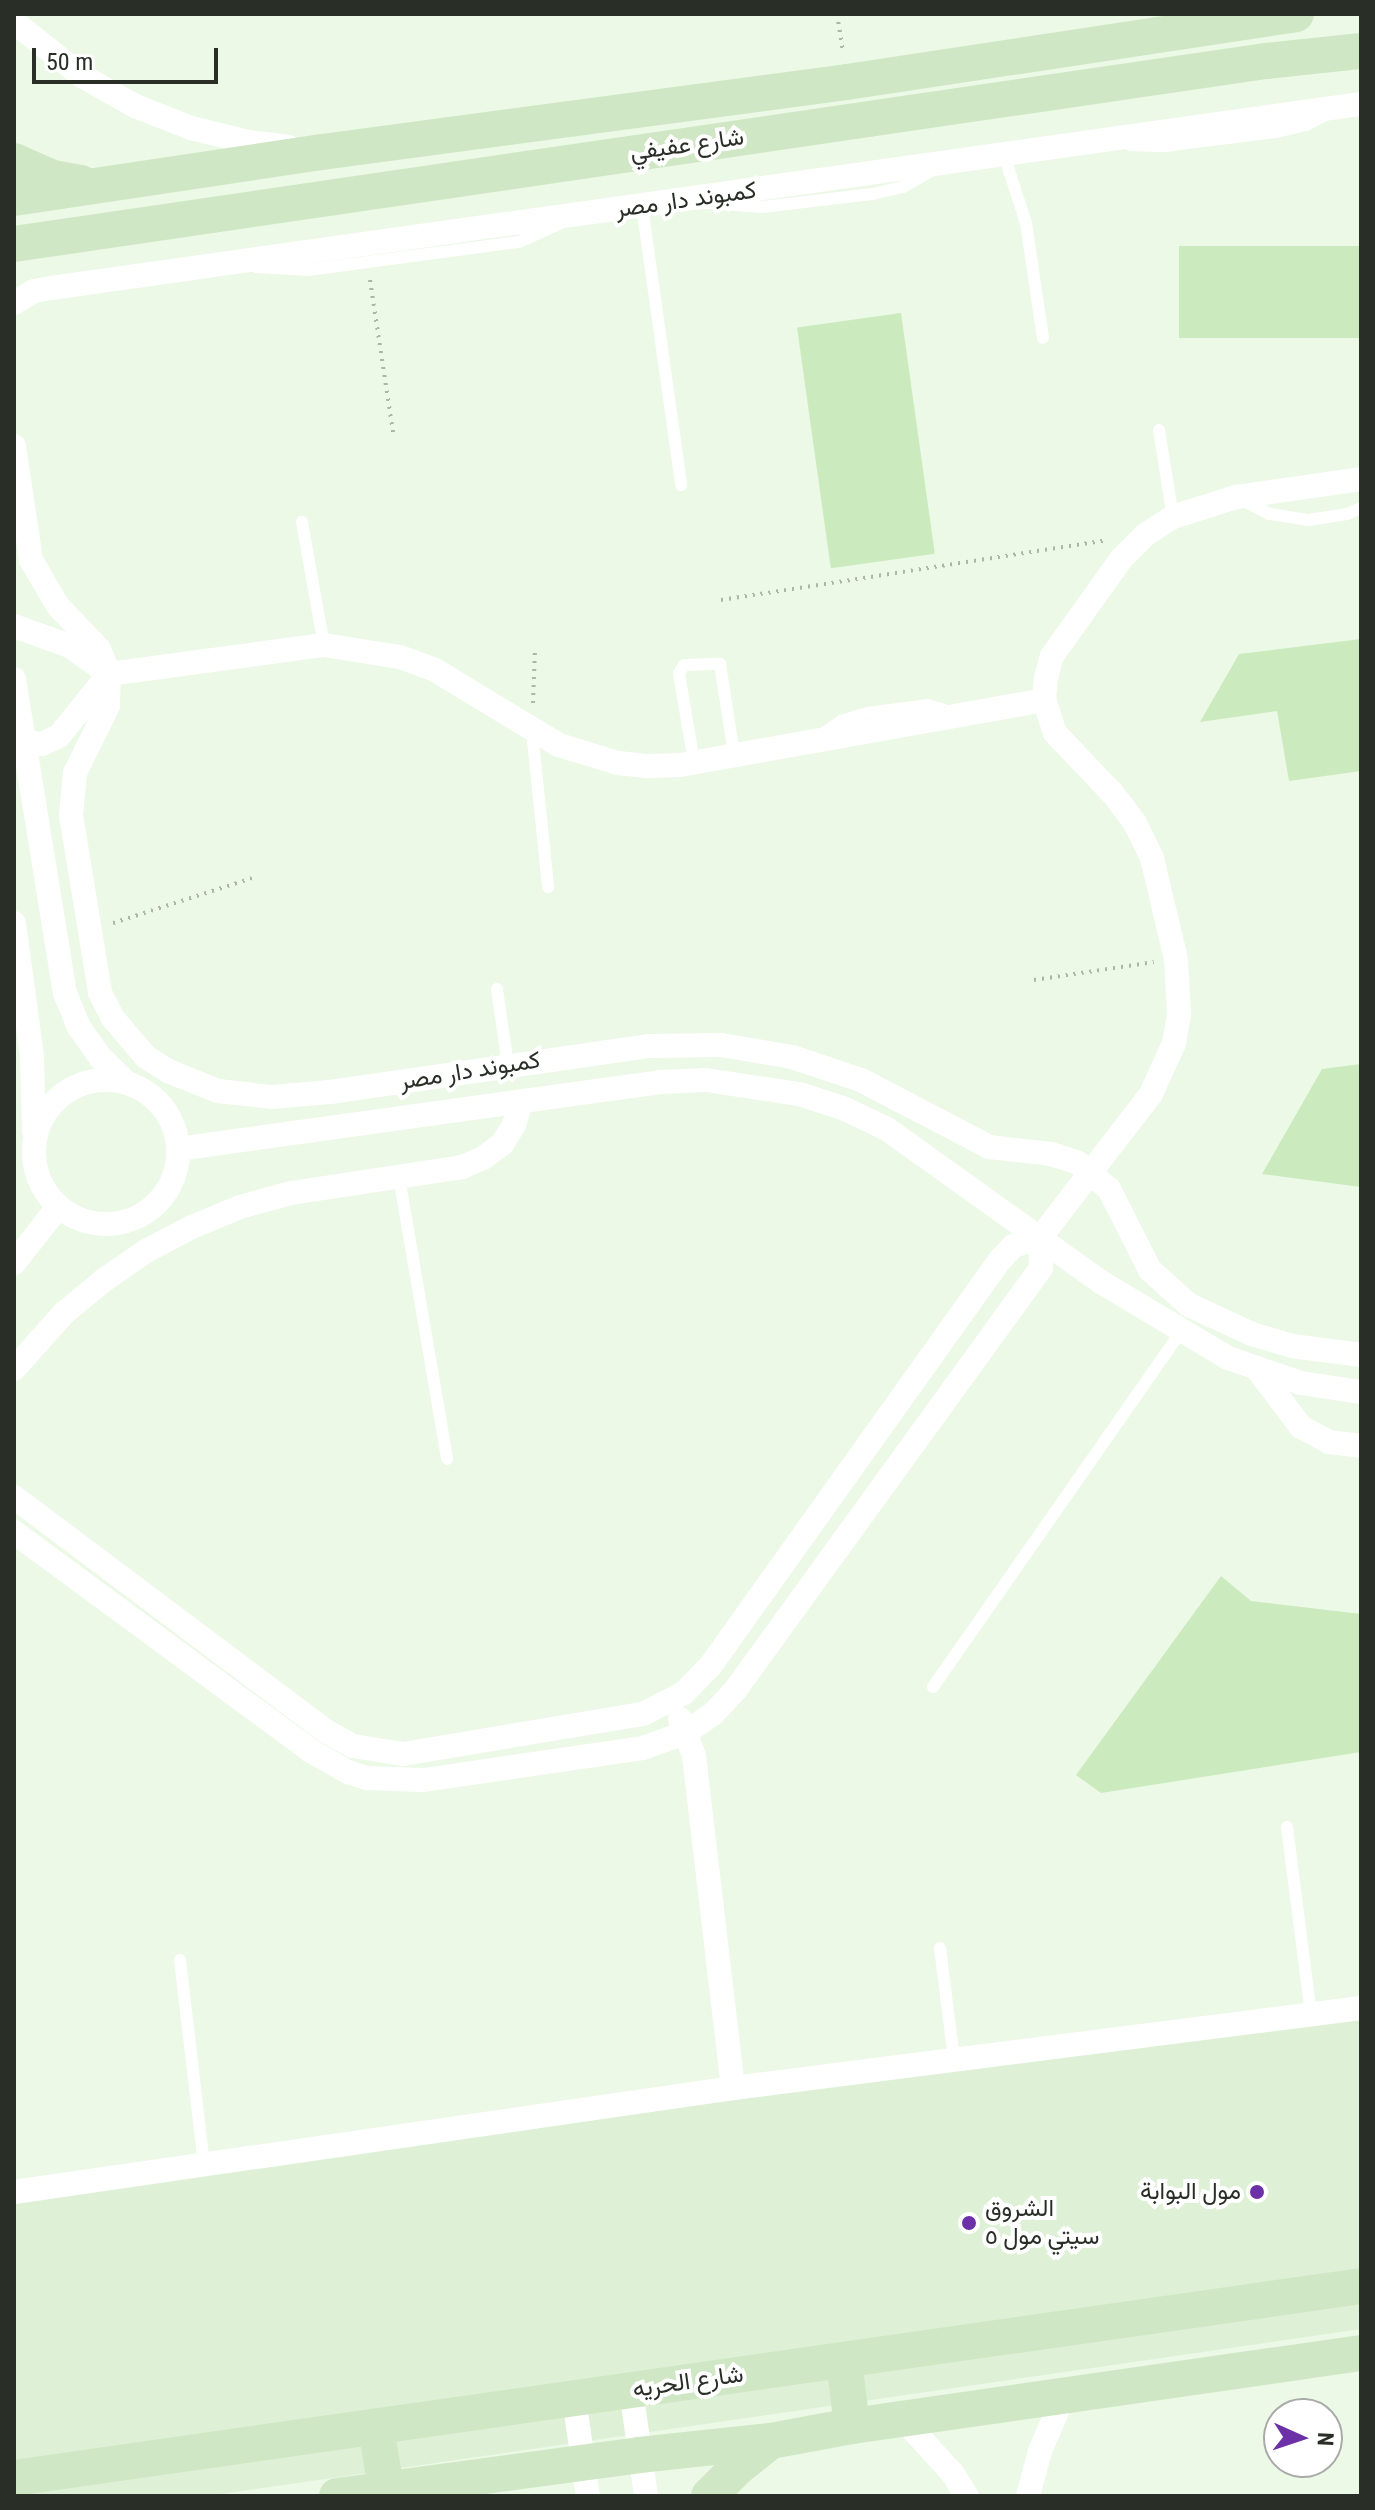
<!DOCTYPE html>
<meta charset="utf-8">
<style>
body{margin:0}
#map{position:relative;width:1375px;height:2510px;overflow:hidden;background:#ebf9e6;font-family:"Roboto Condensed",Vazirmatn,sans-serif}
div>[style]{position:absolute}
.built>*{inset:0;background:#def1d7}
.green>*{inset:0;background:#cbebbf;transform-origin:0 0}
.path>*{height:4px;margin-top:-2px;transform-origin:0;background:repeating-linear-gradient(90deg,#abb6a7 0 2px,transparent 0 8px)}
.lane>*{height:12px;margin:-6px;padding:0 6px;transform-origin:6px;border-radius:6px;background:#fff}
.street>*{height:24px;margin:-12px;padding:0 12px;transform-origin:12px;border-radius:12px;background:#fff}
.street>.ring{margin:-12px;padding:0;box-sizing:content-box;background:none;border:24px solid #fff;border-radius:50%}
.secondary>*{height:36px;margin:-18px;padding:0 18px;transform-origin:18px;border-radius:18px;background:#d0e7c5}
.dots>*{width:22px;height:22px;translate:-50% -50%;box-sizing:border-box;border:4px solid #fff;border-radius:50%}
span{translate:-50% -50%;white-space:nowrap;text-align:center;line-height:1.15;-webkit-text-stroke:8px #fff;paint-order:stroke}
.street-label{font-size:24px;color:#292e27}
.poi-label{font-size:24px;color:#292e27}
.right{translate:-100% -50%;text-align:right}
.left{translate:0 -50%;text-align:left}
.frame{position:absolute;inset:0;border:16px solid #292e27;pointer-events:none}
.north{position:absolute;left:1263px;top:2398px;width:80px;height:80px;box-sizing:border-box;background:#fff;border:2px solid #a9aba9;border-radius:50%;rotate:93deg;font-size:22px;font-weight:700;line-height:32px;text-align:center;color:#292e27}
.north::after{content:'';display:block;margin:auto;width:28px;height:36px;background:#6c31a7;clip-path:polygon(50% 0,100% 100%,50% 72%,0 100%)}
.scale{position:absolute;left:32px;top:48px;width:186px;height:36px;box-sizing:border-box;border:4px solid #292e27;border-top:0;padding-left:10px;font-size:24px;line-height:28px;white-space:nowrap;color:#292e27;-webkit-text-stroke:6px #fff;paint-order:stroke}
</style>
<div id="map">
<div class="built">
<i style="clip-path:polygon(1361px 2014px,1361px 2329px,207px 2496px,14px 2496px,14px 2199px)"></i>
</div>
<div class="green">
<i style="left:1361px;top:246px;width:92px;height:182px;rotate:90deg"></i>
<i style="left:901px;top:313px;width:243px;height:105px;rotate:82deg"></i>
<i style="clip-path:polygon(1361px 639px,1361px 771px,1289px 781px,1277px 711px,1200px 722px,1239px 654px)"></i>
<i style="clip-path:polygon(1361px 1064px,1361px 1187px,1262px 1174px,1322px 1069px)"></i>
<i style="clip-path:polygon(1221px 1576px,1251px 1601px,1361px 1614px,1361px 1752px,1101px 1793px,1076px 1775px)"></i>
</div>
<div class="path">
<i style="left:837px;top:14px;width:38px;rotate:81deg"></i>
<i style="left:370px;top:280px;width:154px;rotate:81.4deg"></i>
<i style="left:721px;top:600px;width:387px;rotate:-8.8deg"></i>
<i style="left:533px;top:703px;width:54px;rotate:-87.9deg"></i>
<i style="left:113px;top:923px;width:146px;rotate:-17.9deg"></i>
<i style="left:1034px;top:980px;width:121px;rotate:-8.5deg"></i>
</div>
<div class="lane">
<i style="left:1130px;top:145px;width:35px;rotate:2deg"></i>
<i style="left:1165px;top:146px;width:112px;rotate:-7.2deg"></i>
<i style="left:1276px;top:132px;width:31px;rotate:-13deg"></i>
<i style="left:1306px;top:125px;width:20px;rotate:-27deg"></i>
<i style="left:1004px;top:155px;width:71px;rotate:72.1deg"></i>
<i style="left:1026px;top:223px;width:116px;rotate:81.6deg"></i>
<i style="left:706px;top:203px;width:56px;rotate:4.1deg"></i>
<i style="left:762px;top:207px;width:111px;rotate:-6.7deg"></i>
<i style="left:872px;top:194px;width:32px;rotate:-13deg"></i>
<i style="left:903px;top:187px;width:34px;rotate:-30deg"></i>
<i style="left:642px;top:206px;width:282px;rotate:82deg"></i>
<i style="left:256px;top:267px;width:52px;rotate:3.3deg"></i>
<i style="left:308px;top:270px;width:213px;rotate:-7.6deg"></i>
<i style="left:519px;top:242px;width:48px;rotate:-24.4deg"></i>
<i style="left:1159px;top:430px;width:88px;rotate:80.9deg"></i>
<i style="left:1242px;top:500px;width:31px;rotate:27deg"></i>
<i style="left:1270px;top:514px;width:39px;rotate:9deg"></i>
<i style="left:1309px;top:520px;width:38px;rotate:-9deg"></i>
<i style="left:1347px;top:514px;width:15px;rotate:-23deg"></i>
<i style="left:302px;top:522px;width:125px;rotate:79.9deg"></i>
<i style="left:532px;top:731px;width:157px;rotate:84.1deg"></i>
<i style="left:824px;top:733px;width:21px;rotate:-35deg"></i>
<i style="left:841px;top:721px;width:28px;rotate:-17deg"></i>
<i style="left:868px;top:713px;width:61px;rotate:-7.6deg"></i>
<i style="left:928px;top:705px;width:24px;rotate:17deg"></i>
<i style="left:694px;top:762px;width:90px;rotate:-99.6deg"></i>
<i style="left:679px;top:673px;width:9px;rotate:-58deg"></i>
<i style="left:684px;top:665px;width:36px;rotate:-2deg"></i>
<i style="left:720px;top:664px;width:91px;rotate:81.2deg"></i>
<i style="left:497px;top:989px;width:77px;rotate:81.8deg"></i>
<i style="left:399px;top:1177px;width:286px;rotate:80.3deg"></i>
<i style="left:933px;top:1687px;width:433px;rotate:-55.1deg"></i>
<i style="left:1287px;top:1827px;width:189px;rotate:82.7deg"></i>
<i style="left:940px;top:1948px;width:112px;rotate:82.8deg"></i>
<i style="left:180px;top:1960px;width:205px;rotate:83.3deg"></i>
</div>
<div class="street">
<i style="left:14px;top:22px;width:87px;rotate:38.5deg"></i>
<i style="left:82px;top:76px;width:61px;rotate:29.5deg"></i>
<i style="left:135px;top:106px;width:60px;rotate:21.4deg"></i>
<i style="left:191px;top:128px;width:60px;rotate:13.6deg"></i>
<i style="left:249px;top:142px;width:39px;rotate:7deg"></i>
<i style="left:14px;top:303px;width:23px;rotate:-31deg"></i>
<i style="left:34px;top:291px;width:17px;rotate:-10deg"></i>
<i style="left:51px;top:288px;width:1323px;rotate:-8deg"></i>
<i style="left:14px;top:446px;width:115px;rotate:81.5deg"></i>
<i style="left:31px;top:560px;width:53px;rotate:59.6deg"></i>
<i style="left:58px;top:606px;width:59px;rotate:46.4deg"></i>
<i style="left:99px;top:649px;width:27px;rotate:68deg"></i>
<i style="left:109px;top:674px;width:32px;rotate:92deg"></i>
<i style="left:108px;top:706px;width:75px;rotate:116.2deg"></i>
<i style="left:75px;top:773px;width:42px;rotate:95.4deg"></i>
<i style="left:71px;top:815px;width:180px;rotate:80.7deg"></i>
<i style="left:100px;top:993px;width:27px;rotate:63deg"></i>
<i style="left:112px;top:1017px;width:52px;rotate:49.6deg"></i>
<i style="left:146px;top:1057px;width:26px;rotate:32deg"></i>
<i style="left:168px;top:1071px;width:54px;rotate:21.8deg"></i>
<i style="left:218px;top:1091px;width:54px;rotate:6.3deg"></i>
<i style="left:272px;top:1097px;width:58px;rotate:-4.9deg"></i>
<i style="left:330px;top:1092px;width:323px;rotate:-8.2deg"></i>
<i style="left:650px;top:1046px;width:71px;rotate:-0.8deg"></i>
<i style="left:721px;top:1045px;width:72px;rotate:9.6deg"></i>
<i style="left:792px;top:1057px;width:73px;rotate:18.4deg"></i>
<i style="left:861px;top:1080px;width:144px;rotate:27.6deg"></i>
<i style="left:989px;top:1147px;width:62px;rotate:6.4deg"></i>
<i style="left:1051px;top:1154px;width:28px;rotate:18deg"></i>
<i style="left:1078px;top:1163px;width:40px;rotate:40deg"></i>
<i style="left:1109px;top:1189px;width:91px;rotate:63.2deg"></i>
<i style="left:1150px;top:1270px;width:52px;rotate:41.9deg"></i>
<i style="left:1189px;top:1305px;width:69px;rotate:24.7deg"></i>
<i style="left:1252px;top:1334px;width:42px;rotate:16.7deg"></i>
<i style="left:1292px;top:1346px;width:70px;rotate:7.4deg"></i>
<i style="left:14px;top:626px;width:59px;rotate:19.7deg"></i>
<i style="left:70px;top:646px;width:48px;rotate:35.7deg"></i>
<i style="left:109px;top:674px;width:217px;rotate:-7.7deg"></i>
<i style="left:324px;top:645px;width:77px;rotate:9deg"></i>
<i style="left:400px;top:657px;width:37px;rotate:20deg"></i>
<i style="left:435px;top:670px;width:145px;rotate:31.2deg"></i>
<i style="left:559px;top:745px;width:62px;rotate:17deg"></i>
<i style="left:618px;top:763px;width:31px;rotate:6deg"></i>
<i style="left:649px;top:766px;width:31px;rotate:-2deg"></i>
<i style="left:680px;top:765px;width:370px;rotate:-10.1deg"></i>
<i style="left:14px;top:679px;width:318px;rotate:80.8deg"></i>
<i style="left:65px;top:993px;width:37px;rotate:68deg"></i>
<i style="left:79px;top:1027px;width:37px;rotate:55deg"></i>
<i style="left:100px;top:1057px;width:36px;rotate:44deg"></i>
<i style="left:14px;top:741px;width:28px;rotate:6deg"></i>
<i style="left:42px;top:744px;width:19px;rotate:-25deg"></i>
<i style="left:59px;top:736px;width:80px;rotate:-51.1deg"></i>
<i style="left:14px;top:923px;width:134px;rotate:82.3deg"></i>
<i style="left:32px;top:1056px;width:75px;rotate:88.5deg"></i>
<i class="ring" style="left:34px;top:1080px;width:120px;height:120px"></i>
<i style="left:178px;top:1149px;width:487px;rotate:-7.9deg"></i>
<i style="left:660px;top:1082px;width:46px;rotate:-2.5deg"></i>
<i style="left:706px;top:1080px;width:94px;rotate:8.6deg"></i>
<i style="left:799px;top:1094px;width:46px;rotate:17.7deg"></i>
<i style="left:843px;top:1108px;width:49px;rotate:25.5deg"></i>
<i style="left:887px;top:1129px;width:263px;rotate:35.6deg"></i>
<i style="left:1101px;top:1282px;width:148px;rotate:30.9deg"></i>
<i style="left:1228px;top:1358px;width:77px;rotate:18.9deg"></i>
<i style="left:1301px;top:1383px;width:61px;rotate:8.5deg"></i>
<i style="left:14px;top:1263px;width:71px;rotate:-51.8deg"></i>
<i style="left:14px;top:1369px;width:75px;rotate:-48.2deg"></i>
<i style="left:64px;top:1313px;width:52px;rotate:-39.5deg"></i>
<i style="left:104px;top:1280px;width:51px;rotate:-34.6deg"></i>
<i style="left:146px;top:1251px;width:52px;rotate:-27.6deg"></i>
<i style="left:192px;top:1227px;width:52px;rotate:-22.6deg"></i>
<i style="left:240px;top:1207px;width:53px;rotate:-15.4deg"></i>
<i style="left:291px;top:1193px;width:173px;rotate:-8.6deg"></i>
<i style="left:462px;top:1167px;width:23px;rotate:-23deg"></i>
<i style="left:483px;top:1158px;width:24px;rotate:-36deg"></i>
<i style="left:502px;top:1144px;width:22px;rotate:-58deg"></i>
<i style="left:514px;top:1125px;width:24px;rotate:-73deg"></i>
<i style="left:1258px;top:1370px;width:71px;rotate:53deg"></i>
<i style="left:1301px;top:1427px;width:32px;rotate:28deg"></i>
<i style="left:1329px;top:1442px;width:32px;rotate:7deg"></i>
<i style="left:14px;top:1497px;width:388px;rotate:36.9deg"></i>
<i style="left:324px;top:1730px;width:33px;rotate:29deg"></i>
<i style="left:353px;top:1746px;width:51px;rotate:9.1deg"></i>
<i style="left:403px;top:1754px;width:243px;rotate:-9.5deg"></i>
<i style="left:643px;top:1714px;width:46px;rotate:-27.1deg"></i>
<i style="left:684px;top:1693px;width:39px;rotate:-46deg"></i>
<i style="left:711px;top:1665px;width:499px;rotate:-54.5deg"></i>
<i style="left:1001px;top:1259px;width:18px;rotate:-47deg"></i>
<i style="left:1013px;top:1246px;width:28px;rotate:-17deg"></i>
<i style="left:14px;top:1532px;width:369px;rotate:36.4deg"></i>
<i style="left:311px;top:1751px;width:43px;rotate:29.6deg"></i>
<i style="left:348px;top:1772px;width:20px;rotate:18deg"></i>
<i style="left:367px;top:1778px;width:57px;rotate:2deg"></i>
<i style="left:424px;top:1780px;width:221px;rotate:-8.3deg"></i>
<i style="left:643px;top:1748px;width:47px;rotate:-20deg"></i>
<i style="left:687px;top:1732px;width:32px;rotate:-35deg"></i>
<i style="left:713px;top:1714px;width:34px;rotate:-47deg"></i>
<i style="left:736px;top:1689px;width:520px;rotate:-54.08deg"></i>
<i style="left:1041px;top:1268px;width:30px;rotate:-92deg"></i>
<i style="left:1040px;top:1238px;width:182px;rotate:-52.4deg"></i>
<i style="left:1151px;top:1094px;width:56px;rotate:-65.7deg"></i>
<i style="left:1174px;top:1043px;width:29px;rotate:-80deg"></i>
<i style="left:1179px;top:1014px;width:55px;rotate:-93.1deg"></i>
<i style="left:1176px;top:959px;width:104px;rotate:-103.4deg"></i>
<i style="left:1152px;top:858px;width:39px;rotate:-116deg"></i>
<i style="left:1135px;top:823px;width:38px;rotate:-127deg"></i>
<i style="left:1112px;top:793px;width:83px;rotate:-133.5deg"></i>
<i style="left:1055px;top:733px;width:35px;rotate:-108deg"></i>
<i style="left:1044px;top:700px;width:22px;rotate:-85deg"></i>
<i style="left:1046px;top:678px;width:23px;rotate:-75deg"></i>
<i style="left:1052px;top:656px;width:120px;rotate:-54.5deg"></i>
<i style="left:1122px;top:558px;width:33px;rotate:-45deg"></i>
<i style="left:1145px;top:535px;width:33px;rotate:-33deg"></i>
<i style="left:1173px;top:517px;width:66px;rotate:-17.6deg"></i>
<i style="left:1236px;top:497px;width:126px;rotate:-8.2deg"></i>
<i style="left:680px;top:1719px;width:40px;rotate:69deg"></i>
<i style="left:694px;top:1756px;width:334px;rotate:83.3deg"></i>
<i style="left:14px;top:2192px;width:726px;rotate:-8.23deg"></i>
<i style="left:733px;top:2088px;width:633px;rotate:-7.26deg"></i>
<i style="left:631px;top:2390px;width:107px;rotate:81.9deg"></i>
<i style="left:574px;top:2398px;width:99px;rotate:81.9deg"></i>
<i style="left:903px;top:2419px;width:74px;rotate:47.7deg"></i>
<i style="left:953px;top:2474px;width:26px;rotate:58deg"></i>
<i style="left:1028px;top:2496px;width:47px;rotate:-75.1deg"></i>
<i style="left:1040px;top:2451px;width:61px;rotate:-66.8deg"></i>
</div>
<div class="secondary">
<i style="left:14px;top:161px;width:43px;rotate:23.6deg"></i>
<i style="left:53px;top:178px;width:28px;rotate:10deg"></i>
<i style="left:14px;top:198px;width:311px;rotate:-8.5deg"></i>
<i style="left:322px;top:152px;width:530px;rotate:-7.59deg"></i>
<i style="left:847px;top:82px;width:454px;rotate:-8.6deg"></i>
<i style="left:14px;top:244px;width:1265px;rotate:-8.32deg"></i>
<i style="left:1266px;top:61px;width:96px;rotate:-6deg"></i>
<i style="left:844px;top:2360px;width:66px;rotate:83.1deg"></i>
<i style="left:376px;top:2427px;width:63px;rotate:80.8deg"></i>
<i style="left:14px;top:2478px;width:1361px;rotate:-8.11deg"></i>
<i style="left:337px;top:2496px;width:305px;rotate:-7.7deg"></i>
<i style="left:639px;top:2455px;width:133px;rotate:-6.1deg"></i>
<i style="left:771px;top:2441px;width:82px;rotate:-10.5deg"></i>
<i style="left:852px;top:2426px;width:514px;rotate:-8.16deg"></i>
<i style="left:709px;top:2496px;width:40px;rotate:-45deg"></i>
<i style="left:737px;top:2468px;width:43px;rotate:-38.5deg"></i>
</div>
<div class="dots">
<i style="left:1257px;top:2192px;background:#6c31a7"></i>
<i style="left:969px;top:2223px;background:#6c31a7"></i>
</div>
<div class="street-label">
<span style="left:687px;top:145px;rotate:-8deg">شارع عفيفي</span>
<span style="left:686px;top:200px;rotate:-8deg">كمبوند دار مصر</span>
<span style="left:470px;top:1071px;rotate:-9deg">كمبوند دار مصر</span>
<span style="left:688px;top:2382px;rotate:-8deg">شارع الحريه</span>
</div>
<div class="poi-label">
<span class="right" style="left:1241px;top:2192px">مول البوابة</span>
<span class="left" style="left:985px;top:2223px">الشروق<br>سيتي مول ٥</span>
</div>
<div class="frame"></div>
<div class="north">N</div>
<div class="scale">50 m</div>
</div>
